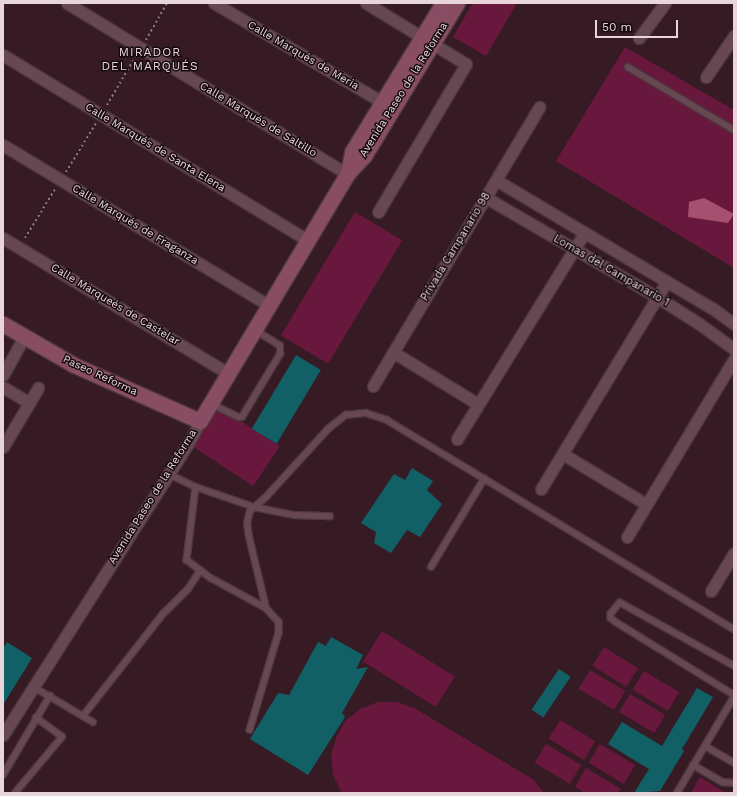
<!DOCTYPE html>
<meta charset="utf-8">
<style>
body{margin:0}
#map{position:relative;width:737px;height:796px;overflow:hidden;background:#361b25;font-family:"Work Sans",sans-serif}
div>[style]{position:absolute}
.green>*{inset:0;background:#68183c;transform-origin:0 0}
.water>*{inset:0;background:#a65070}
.building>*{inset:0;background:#116066;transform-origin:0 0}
.path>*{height:2px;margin-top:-1px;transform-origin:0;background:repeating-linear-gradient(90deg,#907980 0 2px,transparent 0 5px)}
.roads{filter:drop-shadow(1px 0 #4d373f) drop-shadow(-1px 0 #4d373f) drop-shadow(0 1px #4d373f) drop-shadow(0 -1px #4d373f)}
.lane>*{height:5.5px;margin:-2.75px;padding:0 2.75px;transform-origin:2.75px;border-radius:2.75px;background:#674852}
.street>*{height:11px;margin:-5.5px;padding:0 5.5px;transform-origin:5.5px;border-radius:5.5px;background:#674852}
.secondary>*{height:15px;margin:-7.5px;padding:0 7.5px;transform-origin:7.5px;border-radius:7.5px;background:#894d63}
span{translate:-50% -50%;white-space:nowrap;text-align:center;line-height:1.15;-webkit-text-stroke:3px #160a0e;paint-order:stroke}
.street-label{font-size:11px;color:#e9d6db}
.neighbourhood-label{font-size:12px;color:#e9d6db;letter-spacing:1px}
.frame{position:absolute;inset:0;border:4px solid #e9d6db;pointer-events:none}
.scale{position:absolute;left:595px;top:20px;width:83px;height:18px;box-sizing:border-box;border:2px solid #e9d6db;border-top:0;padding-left:5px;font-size:12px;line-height:14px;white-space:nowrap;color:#e9d6db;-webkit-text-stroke:3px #160a0e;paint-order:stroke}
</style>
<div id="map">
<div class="green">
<i style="clip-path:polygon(473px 3px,517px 3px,486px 56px,453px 37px)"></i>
<i style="clip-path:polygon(625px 47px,734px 110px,734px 268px,556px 161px)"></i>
<i style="left:355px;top:212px;width:55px;height:144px;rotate:31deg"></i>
<i style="left:215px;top:404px;width:77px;height:48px;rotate:33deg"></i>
<i style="left:382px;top:631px;width:86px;height:36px;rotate:32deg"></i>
<i style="left:604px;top:647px;width:40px;height:22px;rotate:32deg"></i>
<i style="left:590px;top:670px;width:41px;height:22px;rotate:31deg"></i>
<i style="left:644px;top:671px;width:41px;height:22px;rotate:31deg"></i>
<i style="left:630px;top:694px;width:41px;height:21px;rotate:31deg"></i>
<i style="clip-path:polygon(378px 702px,397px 702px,414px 708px,534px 780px,544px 793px,342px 793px,333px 775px,331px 756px,336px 738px,345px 721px,360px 709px)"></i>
<i style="left:560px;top:720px;width:41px;height:22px;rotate:31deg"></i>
<i style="left:546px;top:744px;width:41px;height:22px;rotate:31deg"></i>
<i style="left:600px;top:744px;width:41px;height:22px;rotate:31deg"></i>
<i style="clip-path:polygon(586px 768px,621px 789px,618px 793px,585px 793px,575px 787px)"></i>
<i style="clip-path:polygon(700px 777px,726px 793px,734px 793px,691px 793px)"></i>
</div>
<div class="water">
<i style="clip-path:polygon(704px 198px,734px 214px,728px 223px,688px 217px,689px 202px)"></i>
</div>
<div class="building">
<i style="left:296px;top:355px;width:29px;height:86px;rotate:31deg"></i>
<i style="clip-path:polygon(412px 468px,433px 481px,427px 490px,442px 504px,420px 537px,407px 530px,391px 553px,374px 543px,376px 532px,361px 523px,394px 474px,405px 480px)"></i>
<i style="clip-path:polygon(331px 637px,363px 655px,356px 669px,368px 667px,342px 713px,345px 717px,308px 775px,250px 739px,278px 693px,289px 695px,318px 642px,326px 646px)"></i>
<i style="clip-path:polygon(7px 642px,32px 658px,3px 705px,3px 649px)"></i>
<i style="left:559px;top:669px;width:14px;height:49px;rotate:34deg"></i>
<i style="clip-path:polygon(697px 688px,713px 697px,682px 749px,684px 751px,660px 791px,634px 793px,649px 769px,608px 744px,622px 722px,662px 746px)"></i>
</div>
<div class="path">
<i style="left:146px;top:40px;width:43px;rotate:-60.4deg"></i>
<i style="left:107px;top:105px;width:56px;rotate:-59.7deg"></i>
<i style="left:66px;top:172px;width:57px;rotate:-58.5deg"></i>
<i style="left:25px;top:238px;width:57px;rotate:-58.5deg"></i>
</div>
<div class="roads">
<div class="lane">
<i style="left:628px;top:67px;width:123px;rotate:30.7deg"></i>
<i style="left:212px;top:404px;width:30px;rotate:26deg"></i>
<i style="left:239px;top:417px;width:3px"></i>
<i style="left:242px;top:417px;width:74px;rotate:-58.9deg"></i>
<i style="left:280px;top:354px;width:8px;rotate:-90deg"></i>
<i style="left:280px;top:346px;width:31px;rotate:-148deg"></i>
<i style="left:169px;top:474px;width:30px;rotate:26deg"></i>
<i style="left:196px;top:487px;width:61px;rotate:19deg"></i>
<i style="left:254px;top:507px;width:41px;rotate:11.3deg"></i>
<i style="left:294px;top:515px;width:36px;rotate:2deg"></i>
<i style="left:196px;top:487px;width:74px;rotate:97deg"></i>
<i style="left:187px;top:560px;width:30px;rotate:37deg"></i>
<i style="left:211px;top:578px;width:63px;rotate:28.6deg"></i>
<i style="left:266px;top:608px;width:19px;rotate:47deg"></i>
<i style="left:279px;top:622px;width:11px;rotate:90deg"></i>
<i style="left:279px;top:633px;width:101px;rotate:106.6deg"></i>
<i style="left:431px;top:567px;width:103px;rotate:-58.9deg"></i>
<i style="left:266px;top:608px;width:73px;rotate:-103.5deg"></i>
<i style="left:249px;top:537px;width:14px;rotate:-98deg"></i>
<i style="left:247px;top:523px;width:12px;rotate:-76deg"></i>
<i style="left:250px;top:511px;width:21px;rotate:-41deg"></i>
<i style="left:266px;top:497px;width:92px;rotate:-47.6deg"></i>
<i style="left:328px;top:429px;width:23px;rotate:-38deg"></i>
<i style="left:346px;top:415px;width:20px;rotate:-6deg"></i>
<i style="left:366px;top:413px;width:22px;rotate:18deg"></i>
<i style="left:387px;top:420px;width:405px;rotate:31.1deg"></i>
<i style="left:734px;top:666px;width:130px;rotate:-151.1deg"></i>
<i style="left:620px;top:603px;width:14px;rotate:129deg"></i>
<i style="left:611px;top:614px;width:4px;rotate:90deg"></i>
<i style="left:611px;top:618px;width:6px;rotate:39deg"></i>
<i style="left:616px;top:622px;width:139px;rotate:31.7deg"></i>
<i style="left:32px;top:686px;width:71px;rotate:30.5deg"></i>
<i style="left:83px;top:716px;width:130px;rotate:-51.9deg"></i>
<i style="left:163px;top:614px;width:35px;rotate:-45deg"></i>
<i style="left:188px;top:589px;width:22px;rotate:-56deg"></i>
<i style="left:705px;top:746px;width:34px;rotate:30deg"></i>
<i style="left:693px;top:765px;width:34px;rotate:30deg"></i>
<i style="left:722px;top:782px;width:12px;rotate:5deg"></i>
<i style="left:3px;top:775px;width:92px;rotate:-59.3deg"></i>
<i style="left:15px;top:793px;width:73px;rotate:-50deg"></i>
<i style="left:62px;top:737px;width:32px;rotate:-144deg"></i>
<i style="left:677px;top:793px;width:112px;rotate:-59.3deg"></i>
</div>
<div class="street">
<i style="left:67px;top:3px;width:328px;rotate:31.4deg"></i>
<i style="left:214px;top:3px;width:203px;rotate:30.5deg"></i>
<i style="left:366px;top:3px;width:117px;rotate:31.4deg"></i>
<i style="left:466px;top:64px;width:172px;rotate:120.7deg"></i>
<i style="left:639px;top:38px;width:44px;rotate:-53.4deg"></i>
<i style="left:3px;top:55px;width:356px;rotate:31.3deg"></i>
<i style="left:706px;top:77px;width:50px;rotate:-55.7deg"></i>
<i style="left:3px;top:145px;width:310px;rotate:31.1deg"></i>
<i style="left:496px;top:180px;width:251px;rotate:30.7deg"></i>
<i style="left:712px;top:308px;width:27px;rotate:36deg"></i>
<i style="left:485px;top:197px;width:199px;rotate:30.2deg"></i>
<i style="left:657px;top:297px;width:49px;rotate:32.4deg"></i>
<i style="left:698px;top:323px;width:44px;rotate:35.8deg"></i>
<i style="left:3px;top:238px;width:262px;rotate:31deg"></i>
<i style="left:393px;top:352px;width:100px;rotate:31.5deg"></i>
<i style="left:3px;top:375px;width:43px;rotate:-61.1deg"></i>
<i style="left:373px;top:386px;width:325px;rotate:-59.2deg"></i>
<i style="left:3px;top:387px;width:31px;rotate:31deg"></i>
<i style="left:457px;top:439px;width:242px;rotate:-58.3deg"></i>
<i style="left:3px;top:447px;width:69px;rotate:-59.3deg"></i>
<i style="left:563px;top:454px;width:97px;rotate:31.1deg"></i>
<i style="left:541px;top:489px;width:243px;rotate:-58.8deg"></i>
<i style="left:627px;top:537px;width:208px;rotate:-59deg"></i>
<i style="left:711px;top:591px;width:44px;rotate:-58.8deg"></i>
<i style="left:3px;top:735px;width:345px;rotate:-57.6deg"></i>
<i style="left:188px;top:444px;width:26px;rotate:-62deg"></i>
</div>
<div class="secondary">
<i style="left:348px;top:173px;width:21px;rotate:-79deg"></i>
<i style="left:352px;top:152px;width:175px;rotate:-58.6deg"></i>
<i style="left:3px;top:324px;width:82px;rotate:30deg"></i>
<i style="left:74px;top:365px;width:138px;rotate:24deg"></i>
<i style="left:200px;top:421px;width:287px;rotate:-59.2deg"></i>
<i style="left:347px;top:174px;width:25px;rotate:-47deg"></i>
<i style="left:364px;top:156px;width:179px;rotate:-58.7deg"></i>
</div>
</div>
<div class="street-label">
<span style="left:303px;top:56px;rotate:30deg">Calle Marqués de Meria</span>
<span style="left:404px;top:90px;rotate:-58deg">Avenida Paseo de la Reforma</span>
<span style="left:258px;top:120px;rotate:31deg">Calle Marqués de Saltillo</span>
<span style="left:155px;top:148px;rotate:31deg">Calle Marqués de Santa Elena</span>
<span style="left:135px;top:225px;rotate:31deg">Calle Marqués de Fraganza</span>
<span style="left:456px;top:247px;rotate:-59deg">Privada Campanario 98</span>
<span style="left:611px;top:271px;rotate:30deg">Lomas del Campanario 1</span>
<span style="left:115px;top:305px;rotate:31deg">Calle Marqueés de Castelar</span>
<span style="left:100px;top:376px;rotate:25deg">Paseo Reforma</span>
<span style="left:153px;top:497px;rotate:-58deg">Avenida Paseo de la Reforma</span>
</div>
<div class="neighbourhood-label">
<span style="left:150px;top:60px">MIRADOR<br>DEL MARQUÉS</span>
</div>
<div class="frame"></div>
<div class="scale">50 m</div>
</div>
